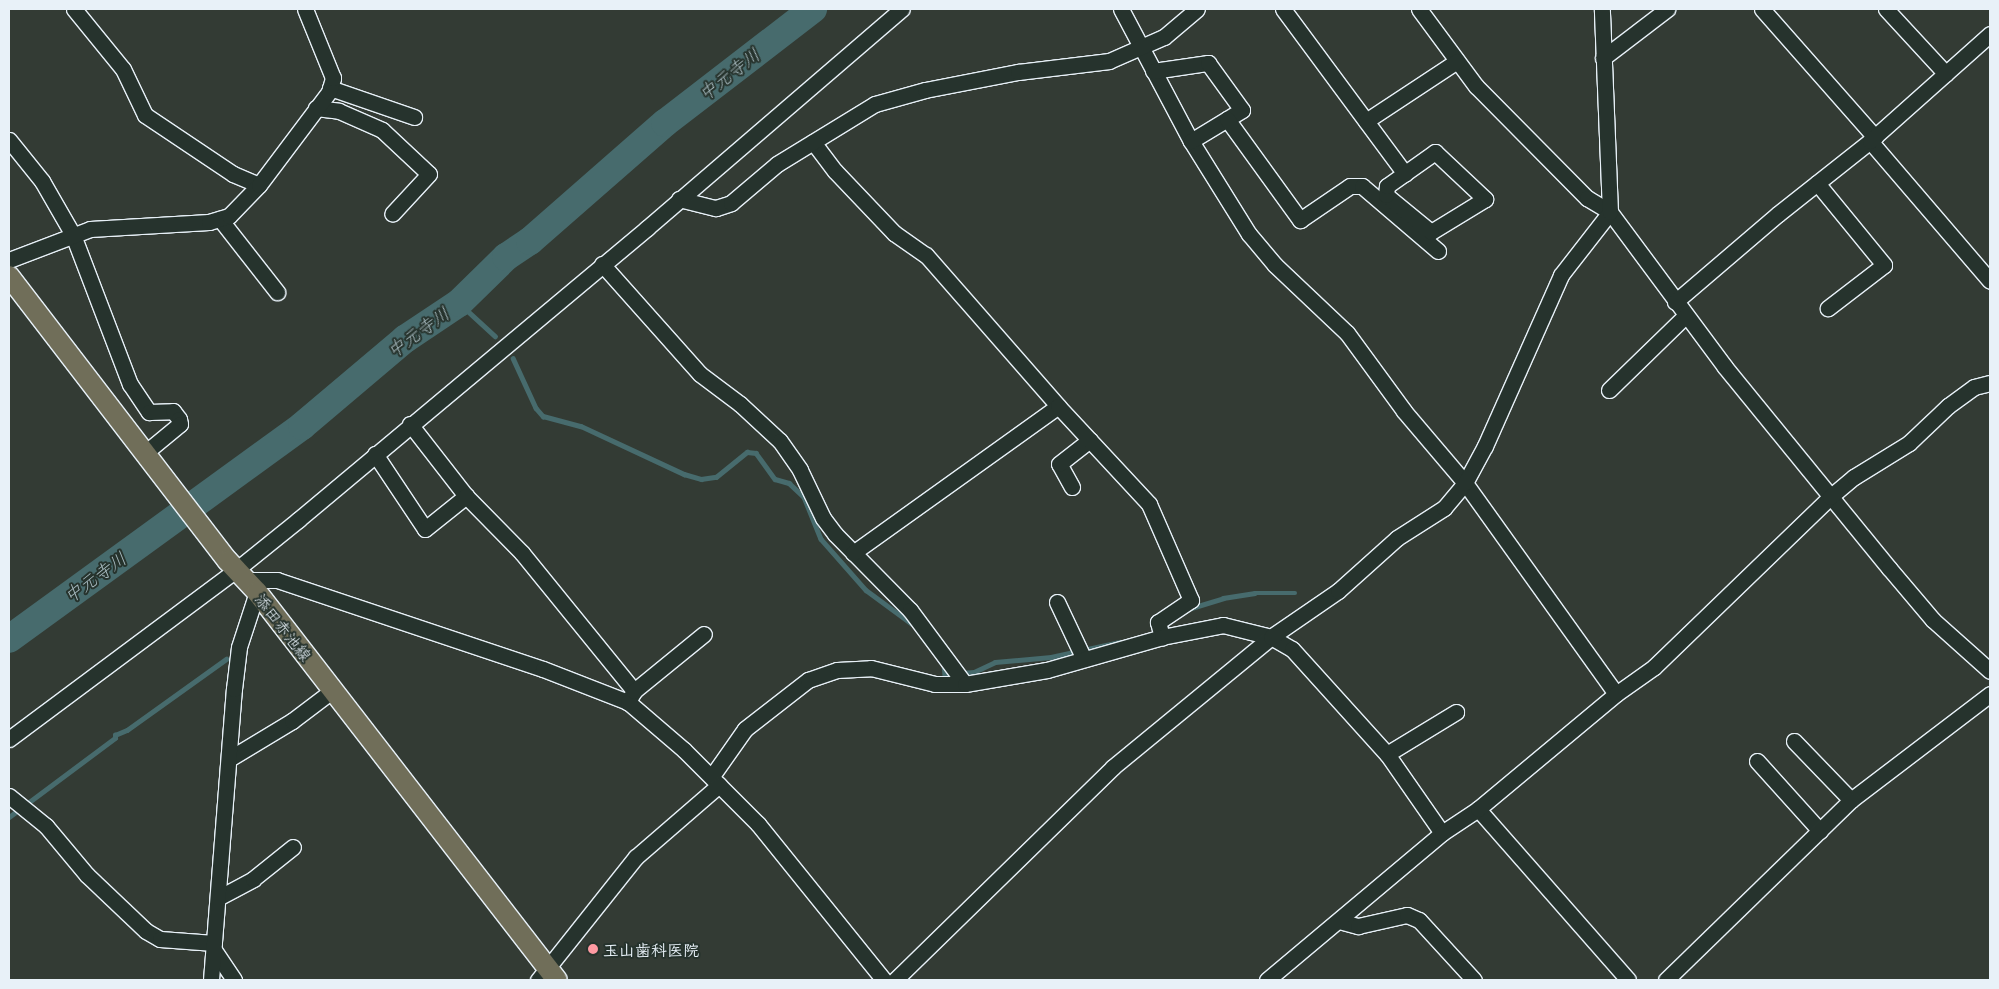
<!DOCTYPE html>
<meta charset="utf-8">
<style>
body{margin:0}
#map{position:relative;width:1999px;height:989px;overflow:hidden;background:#333b34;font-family:"Playpen Sans","Klee One",sans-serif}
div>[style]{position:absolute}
.stream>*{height:4.5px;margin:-2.25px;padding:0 2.25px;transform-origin:2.25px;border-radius:2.25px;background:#476b6d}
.river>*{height:28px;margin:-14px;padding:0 14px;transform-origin:14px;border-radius:14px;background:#476b6d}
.roads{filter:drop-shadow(1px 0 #e8f1f8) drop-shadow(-1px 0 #e8f1f8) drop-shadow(0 1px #e8f1f8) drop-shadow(0 -1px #e8f1f8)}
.minor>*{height:15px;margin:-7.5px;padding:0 7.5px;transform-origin:7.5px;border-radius:7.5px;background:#26332d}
.major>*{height:20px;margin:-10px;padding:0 10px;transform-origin:10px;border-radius:10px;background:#706e59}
.dots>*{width:14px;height:14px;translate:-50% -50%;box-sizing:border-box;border:2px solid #26332d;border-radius:50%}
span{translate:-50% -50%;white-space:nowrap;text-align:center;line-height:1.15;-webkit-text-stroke:4px #26332d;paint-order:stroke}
.street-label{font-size:16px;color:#e8f1f8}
.poi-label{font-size:16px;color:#e8f1f8;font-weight:700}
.left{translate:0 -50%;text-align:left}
.water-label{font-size:18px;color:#a8bbc0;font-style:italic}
.frame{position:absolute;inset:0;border:10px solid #e8f1f8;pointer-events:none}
</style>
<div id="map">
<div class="stream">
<i style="left:459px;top:303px;width:49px;rotate:42.5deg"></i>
<i style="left:513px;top:358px;width:55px;rotate:65.3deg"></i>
<i style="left:536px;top:408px;width:11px;rotate:49deg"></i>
<i style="left:543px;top:416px;width:39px;rotate:15deg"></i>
<i style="left:581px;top:426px;width:114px;rotate:25deg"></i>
<i style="left:684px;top:474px;width:18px;rotate:16deg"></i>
<i style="left:701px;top:479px;width:15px;rotate:-8deg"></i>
<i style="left:716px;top:477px;width:40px;rotate:-39deg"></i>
<i style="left:747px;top:452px;width:9px;rotate:6deg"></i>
<i style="left:756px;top:453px;width:32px;rotate:54deg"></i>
<i style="left:775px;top:479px;width:15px;rotate:16deg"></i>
<i style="left:789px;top:483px;width:21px;rotate:43deg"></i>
<i style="left:804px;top:497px;width:45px;rotate:68deg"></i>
<i style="left:821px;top:539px;width:68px;rotate:48.6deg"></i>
<i style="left:866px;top:590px;width:56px;rotate:36.3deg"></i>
<i style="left:1188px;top:609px;width:37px;rotate:-17deg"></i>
<i style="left:1223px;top:598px;width:32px;rotate:-9deg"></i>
<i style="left:1255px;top:593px;width:40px"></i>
<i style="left:944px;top:664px;width:11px;rotate:85deg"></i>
<i style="left:945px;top:675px;width:8px;rotate:-7deg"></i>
<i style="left:961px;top:673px;width:13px;rotate:-4deg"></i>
<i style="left:974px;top:672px;width:23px;rotate:-25deg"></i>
<i style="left:995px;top:662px;width:56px;rotate:-5.1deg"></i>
<i style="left:1051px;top:657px;width:70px;rotate:-12.4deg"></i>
<i style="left:9px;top:817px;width:132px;rotate:-36.7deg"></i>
<i style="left:115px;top:738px;width:3px;rotate:-90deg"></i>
<i style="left:115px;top:735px;width:13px;rotate:-23deg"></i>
<i style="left:127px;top:730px;width:122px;rotate:-35.6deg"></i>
</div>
<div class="river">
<i style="left:9px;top:639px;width:362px;rotate:-36deg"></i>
<i style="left:302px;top:426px;width:135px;rotate:-40.2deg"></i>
<i style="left:405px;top:339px;width:65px;rotate:-33.7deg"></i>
<i style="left:459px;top:303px;width:66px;rotate:-44.4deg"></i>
<i style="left:506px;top:257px;width:29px;rotate:-34deg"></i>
<i style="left:530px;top:241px;width:179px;rotate:-41.2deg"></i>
<i style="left:665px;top:123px;width:187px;rotate:-37.6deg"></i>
</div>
<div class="roads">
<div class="minor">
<i style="left:74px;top:9px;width:77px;rotate:50.8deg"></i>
<i style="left:123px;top:69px;width:51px;rotate:64.4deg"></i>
<i style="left:145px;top:115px;width:106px;rotate:33.8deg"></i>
<i style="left:233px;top:174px;width:28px;rotate:23deg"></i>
<i style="left:1121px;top:9px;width:149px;rotate:62.1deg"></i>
<i style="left:1191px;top:141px;width:110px;rotate:58.1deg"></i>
<i style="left:1249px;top:234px;width:40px;rotate:50deg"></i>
<i style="left:1275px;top:265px;width:99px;rotate:43.4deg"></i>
<i style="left:1347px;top:333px;width:97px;rotate:53.8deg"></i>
<i style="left:1404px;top:411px;width:94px;rotate:49.7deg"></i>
<i style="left:1465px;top:483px;width:259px;rotate:54.4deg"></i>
<i style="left:1283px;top:9px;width:205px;rotate:53.5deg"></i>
<i style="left:1419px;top:9px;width:96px;rotate:53.5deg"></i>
<i style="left:1476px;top:86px;width:158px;rotate:45.3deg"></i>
<i style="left:1587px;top:198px;width:27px;rotate:31deg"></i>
<i style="left:1610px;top:212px;width:193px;rotate:53.4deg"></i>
<i style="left:1725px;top:367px;width:259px;rotate:50.8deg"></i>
<i style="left:1889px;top:568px;width:68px;rotate:49.8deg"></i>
<i style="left:1933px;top:620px;width:76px;rotate:41.8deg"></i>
<i style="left:1762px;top:9px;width:171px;rotate:48.6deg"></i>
<i style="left:1886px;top:9px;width:88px;rotate:47.3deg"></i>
<i style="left:1603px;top:58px;width:81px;rotate:-37.4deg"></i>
<i style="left:1153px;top:71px;width:56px;rotate:-8.3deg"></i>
<i style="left:1208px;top:63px;width:58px;rotate:54.1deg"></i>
<i style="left:1242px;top:110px;width:60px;rotate:148.7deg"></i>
<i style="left:330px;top:88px;width:89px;rotate:19deg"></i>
<i style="left:316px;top:108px;width:23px;rotate:7deg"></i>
<i style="left:339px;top:111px;width:47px;rotate:23.8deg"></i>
<i style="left:382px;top:130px;width:64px;rotate:43.1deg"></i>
<i style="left:429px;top:174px;width:54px;rotate:132.8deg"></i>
<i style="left:1227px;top:119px;width:125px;rotate:54.1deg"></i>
<i style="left:1300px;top:220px;width:60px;rotate:-34.2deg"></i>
<i style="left:1350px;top:186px;width:12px"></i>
<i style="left:1362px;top:186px;width:100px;rotate:40.5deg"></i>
<i style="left:1366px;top:121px;width:109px;rotate:-33.4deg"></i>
<i style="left:9px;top:140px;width:53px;rotate:51.2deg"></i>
<i style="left:42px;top:181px;width:62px;rotate:60.1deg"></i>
<i style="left:73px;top:235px;width:160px;rotate:69.1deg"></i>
<i style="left:130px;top:384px;width:34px;rotate:56deg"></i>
<i style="left:149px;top:412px;width:24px;rotate:-2deg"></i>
<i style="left:173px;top:411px;width:10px;rotate:53deg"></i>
<i style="left:179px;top:419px;width:5px;rotate:79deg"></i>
<i style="left:180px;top:424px;width:44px;rotate:140.5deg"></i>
<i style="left:1870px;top:141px;width:184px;rotate:49.4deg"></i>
<i style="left:813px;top:142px;width:36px;rotate:53deg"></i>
<i style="left:835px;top:171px;width:86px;rotate:46.4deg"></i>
<i style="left:894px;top:233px;width:39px;rotate:35deg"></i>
<i style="left:926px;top:255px;width:201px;rotate:48.8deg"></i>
<i style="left:1435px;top:152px;width:69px;rotate:43.2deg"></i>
<i style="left:1485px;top:199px;width:63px;rotate:148.6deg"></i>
<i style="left:1431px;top:232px;width:58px;rotate:-140.6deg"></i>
<i style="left:1386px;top:195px;width:9px;rotate:-84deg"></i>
<i style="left:1387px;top:186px;width:59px;rotate:-35.3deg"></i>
<i style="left:1817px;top:183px;width:106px;rotate:50.7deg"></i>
<i style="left:1884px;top:265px;width:71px;rotate:142.5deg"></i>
<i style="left:679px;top:199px;width:38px;rotate:14deg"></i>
<i style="left:716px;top:208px;width:16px;rotate:-18deg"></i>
<i style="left:731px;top:203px;width:60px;rotate:-40.3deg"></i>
<i style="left:777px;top:164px;width:115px;rotate:-31.5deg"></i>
<i style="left:875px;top:104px;width:52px;rotate:-15.6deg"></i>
<i style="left:925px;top:90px;width:95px;rotate:-11deg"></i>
<i style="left:1018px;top:72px;width:92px;rotate:-6.9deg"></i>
<i style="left:1109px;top:61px;width:60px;rotate:-23.6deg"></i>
<i style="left:1164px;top:37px;width:43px;rotate:-40.3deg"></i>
<i style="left:220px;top:219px;width:93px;rotate:52deg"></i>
<i style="left:9px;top:260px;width:87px;rotate:-20.9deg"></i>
<i style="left:90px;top:229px;width:119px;rotate:-3.4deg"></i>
<i style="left:209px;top:222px;width:21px;rotate:-17deg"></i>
<i style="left:229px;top:216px;width:43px;rotate:-45.9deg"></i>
<i style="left:259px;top:185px;width:116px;rotate:-53deg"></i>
<i style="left:329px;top:92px;width:15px;rotate:-74deg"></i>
<i style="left:333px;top:78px;width:74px;rotate:-112.1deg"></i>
<i style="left:602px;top:264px;width:147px;rotate:48.3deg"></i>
<i style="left:700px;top:374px;width:50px;rotate:36.9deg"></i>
<i style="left:740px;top:404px;width:54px;rotate:42.8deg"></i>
<i style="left:780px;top:441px;width:35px;rotate:55deg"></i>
<i style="left:800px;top:470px;width:53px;rotate:64.4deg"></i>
<i style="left:823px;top:518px;width:20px;rotate:53deg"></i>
<i style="left:835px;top:534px;width:107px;rotate:45.4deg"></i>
<i style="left:910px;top:610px;width:92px;rotate:53.4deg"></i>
<i style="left:1675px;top:302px;width:135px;rotate:-40.5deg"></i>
<i style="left:1778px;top:214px;width:117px;rotate:-38.4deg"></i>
<i style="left:1870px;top:141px;width:161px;rotate:-41.7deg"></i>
<i style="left:1609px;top:390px;width:106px;rotate:-44.2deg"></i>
<i style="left:410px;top:424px;width:91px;rotate:52.1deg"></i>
<i style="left:466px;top:496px;width:80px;rotate:45.5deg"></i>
<i style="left:522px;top:553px;width:178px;rotate:50.9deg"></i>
<i style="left:634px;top:691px;width:13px;rotate:119deg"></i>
<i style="left:375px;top:454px;width:90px;rotate:56.3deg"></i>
<i style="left:425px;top:529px;width:53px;rotate:-38.8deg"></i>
<i style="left:1072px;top:487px;width:26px;rotate:-119deg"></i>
<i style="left:1059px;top:464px;width:39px;rotate:-38deg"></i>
<i style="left:853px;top:553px;width:252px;rotate:-35.6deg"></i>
<i style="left:1058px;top:406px;width:134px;rotate:47.1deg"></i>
<i style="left:1149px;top:504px;width:105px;rotate:66.4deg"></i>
<i style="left:1191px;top:600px;width:40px;rotate:146deg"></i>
<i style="left:1158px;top:622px;width:16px;rotate:75deg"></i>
<i style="left:246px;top:580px;width:31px"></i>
<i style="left:277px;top:580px;width:280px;rotate:18.5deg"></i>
<i style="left:543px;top:669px;width:91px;rotate:21.2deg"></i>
<i style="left:628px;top:702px;width:74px;rotate:40.6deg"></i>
<i style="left:684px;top:750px;width:105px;rotate:45deg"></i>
<i style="left:758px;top:824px;width:201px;rotate:51.1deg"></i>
<i style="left:1057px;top:602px;width:63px;rotate:64.7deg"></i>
<i style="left:634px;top:691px;width:90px;rotate:-39.2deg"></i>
<i style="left:9px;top:739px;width:283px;rotate:-36.7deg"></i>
<i style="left:236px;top:570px;width:80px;rotate:-38.9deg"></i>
<i style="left:298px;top:520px;width:455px;rotate:-39.9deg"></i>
<i style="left:647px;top:228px;width:336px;rotate:-40.7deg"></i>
<i style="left:1794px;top:741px;width:82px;rotate:46deg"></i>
<i style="left:1851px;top:800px;width:175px;rotate:-37.3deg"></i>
<i style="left:1387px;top:754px;width:81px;rotate:-31.3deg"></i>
<i style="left:229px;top:759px;width:74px;rotate:-31.1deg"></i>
<i style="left:292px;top:721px;width:51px;rotate:-37.1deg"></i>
<i style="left:1757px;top:761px;width:94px;rotate:48deg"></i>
<i style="left:712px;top:776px;width:57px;rotate:-54.9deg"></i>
<i style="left:745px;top:729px;width:80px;rotate:-37.9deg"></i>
<i style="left:808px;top:680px;width:31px;rotate:-19deg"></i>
<i style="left:837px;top:670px;width:34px;rotate:-3deg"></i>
<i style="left:871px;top:668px;width:66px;rotate:14deg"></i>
<i style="left:935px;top:684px;width:30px"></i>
<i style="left:965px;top:684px;width:83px;rotate:-9.7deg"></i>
<i style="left:1047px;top:670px;width:120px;rotate:-16deg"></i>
<i style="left:1162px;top:637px;width:62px;rotate:-11.1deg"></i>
<i style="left:1223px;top:625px;width:49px;rotate:14deg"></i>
<i style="left:1271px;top:637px;width:24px;rotate:30deg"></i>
<i style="left:1292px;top:649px;width:142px;rotate:47.9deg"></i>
<i style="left:1387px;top:754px;width:96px;rotate:55.2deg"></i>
<i style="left:9px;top:796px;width:48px;rotate:39deg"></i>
<i style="left:46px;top:826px;width:64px;rotate:50.1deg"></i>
<i style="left:87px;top:875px;width:81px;rotate:43.5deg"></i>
<i style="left:146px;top:931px;width:16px;rotate:30deg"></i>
<i style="left:160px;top:939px;width:54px;rotate:4.2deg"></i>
<i style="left:1478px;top:809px;width:227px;rotate:48.7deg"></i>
<i style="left:218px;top:898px;width:40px;rotate:-28deg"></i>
<i style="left:253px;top:879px;width:51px;rotate:-38.7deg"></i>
<i style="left:1339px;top:921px;width:20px;rotate:15deg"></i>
<i style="left:1358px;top:926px;width:50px;rotate:-12.7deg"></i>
<i style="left:1407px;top:915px;width:13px;rotate:23deg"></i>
<i style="left:1419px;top:920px;width:81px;rotate:47.5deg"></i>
<i style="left:214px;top:950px;width:36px;rotate:56deg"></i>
<i style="left:211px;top:980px;width:292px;rotate:-85.5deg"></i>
<i style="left:234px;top:689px;width:42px;rotate:-83.2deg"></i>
<i style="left:239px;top:647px;width:58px;rotate:-71.9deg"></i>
<i style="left:538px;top:980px;width:157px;rotate:-51.5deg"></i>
<i style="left:636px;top:857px;width:110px;rotate:-40.9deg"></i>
<i style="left:895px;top:980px;width:305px;rotate:-44.3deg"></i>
<i style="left:1113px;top:767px;width:205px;rotate:-39.4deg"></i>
<i style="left:1271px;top:637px;width:81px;rotate:-34.5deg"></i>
<i style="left:1338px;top:591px;width:79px;rotate:-41.9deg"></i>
<i style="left:1397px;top:538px;width:56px;rotate:-32.6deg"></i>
<i style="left:1444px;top:508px;width:33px;rotate:-50deg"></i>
<i style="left:1465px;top:483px;width:42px;rotate:-61.6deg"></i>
<i style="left:1485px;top:446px;width:187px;rotate:-66deg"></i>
<i style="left:1561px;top:275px;width:80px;rotate:-52.1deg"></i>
<i style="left:1610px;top:212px;width:203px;rotate:-92.3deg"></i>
<i style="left:1267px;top:980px;width:229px;rotate:-40deg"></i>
<i style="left:1442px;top:833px;width:43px;rotate:-33.7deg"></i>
<i style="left:1478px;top:809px;width:180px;rotate:-39.8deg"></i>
<i style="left:1616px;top:694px;width:47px;rotate:-35.4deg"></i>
<i style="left:1654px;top:667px;width:245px;rotate:-44deg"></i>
<i style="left:1830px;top:497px;width:31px;rotate:-40deg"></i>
<i style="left:1854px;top:477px;width:65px;rotate:-31.7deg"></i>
<i style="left:1909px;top:443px;width:54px;rotate:-43.5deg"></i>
<i style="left:1948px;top:406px;width:32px;rotate:-36deg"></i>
<i style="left:1974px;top:387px;width:16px;rotate:-14deg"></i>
<i style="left:1666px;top:980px;width:258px;rotate:-44.2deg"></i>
</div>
<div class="major">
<i style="left:9px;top:276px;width:359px;rotate:52.5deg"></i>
<i style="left:228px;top:561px;width:42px;rotate:46.9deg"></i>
<i style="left:257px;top:592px;width:490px;rotate:52.3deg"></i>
</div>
</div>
<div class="dots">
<i style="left:593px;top:949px;background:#ff9aa2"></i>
</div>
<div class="street-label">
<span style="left:284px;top:627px;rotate:52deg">添田赤池線</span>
</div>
<div class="poi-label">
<span class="left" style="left:603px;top:949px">玉山歯科医院</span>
</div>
<div class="water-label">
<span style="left:729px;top:74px;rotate:-38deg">中元寺川</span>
<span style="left:418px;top:332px;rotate:-36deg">中元寺川</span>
<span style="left:95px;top:577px;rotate:-36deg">中元寺川</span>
</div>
<div class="frame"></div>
</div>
